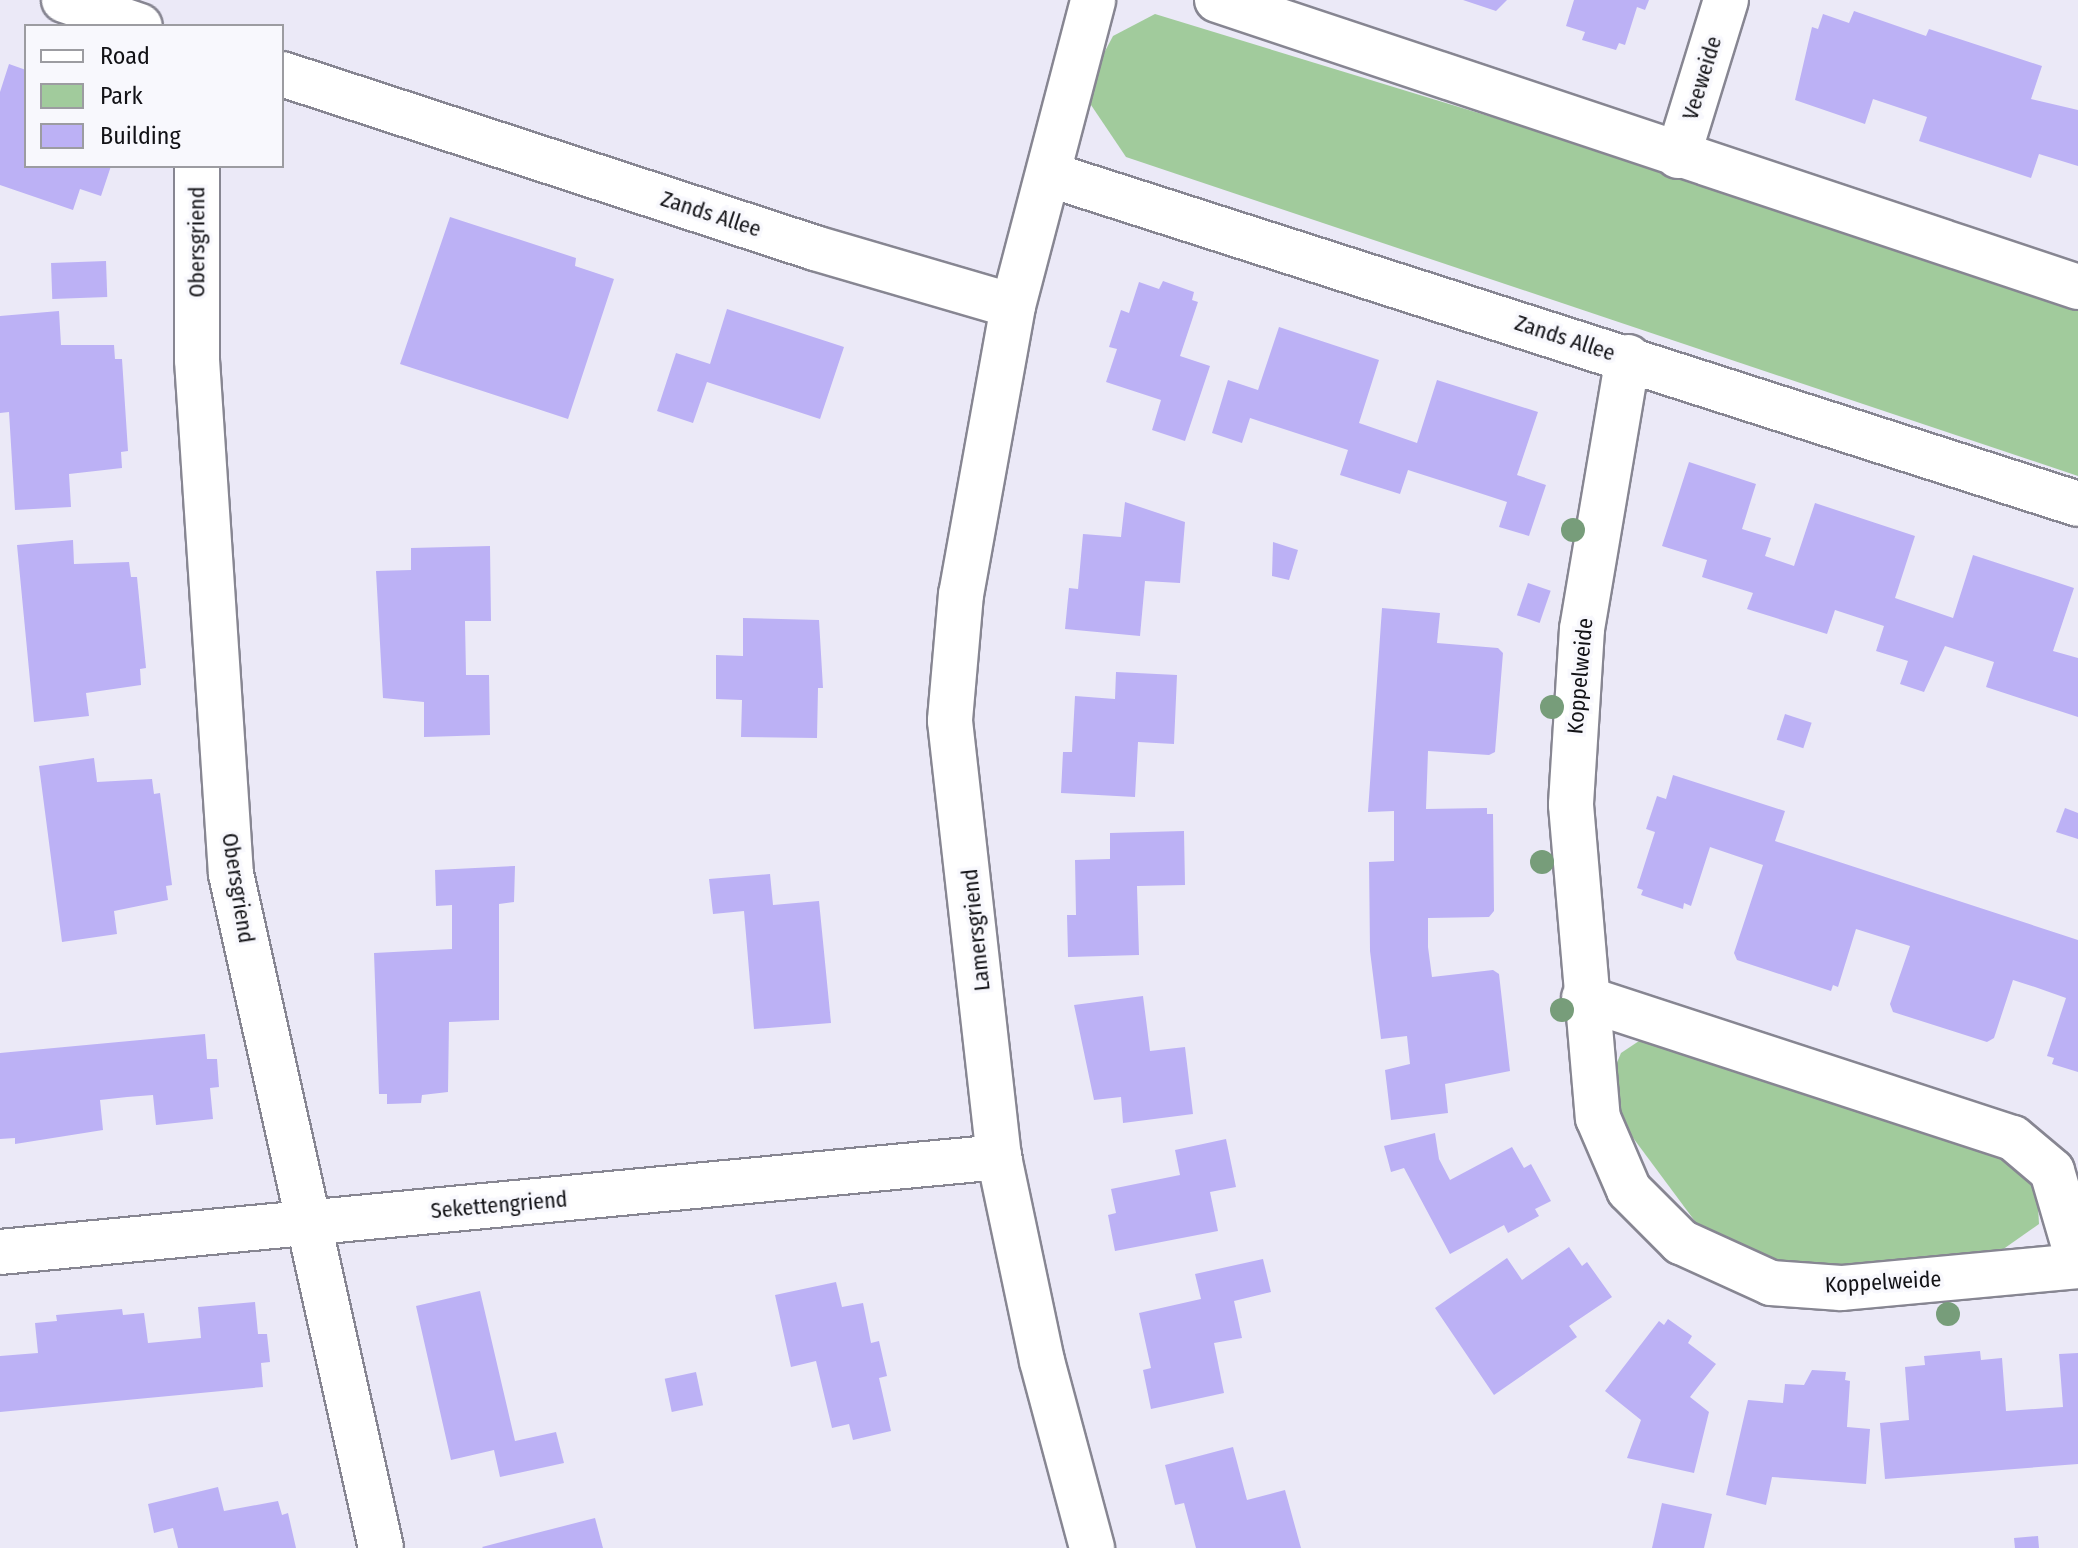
<!DOCTYPE html>
<style>
body{margin:0}
#map{position:relative;width:2078px;height:1548px;overflow:hidden;background:#ebe9f7;font-family:"Fira Sans Condensed",sans-serif}
div>[style]{position:absolute}
.green>*{inset:0;background:#a1cb9c}
.building>*{inset:0;background:#bcb1f5;transform-origin:0 0}
.roads{filter:drop-shadow(2px 0 #878692) drop-shadow(-2px 0 #878692) drop-shadow(0 2px #878692) drop-shadow(0 -2px #878692)}
.street>*{height:44px;margin:-22px;padding:0 22px;transform-origin:22px;border-radius:22px;background:#fff}
.trees>*{width:24px;height:24px;margin:-12px;border-radius:50%;background:#779d7a}
span{translate:-50% -50%;white-space:nowrap;text-align:center;line-height:1.15;-webkit-text-stroke:7px #f8f8fd;paint-order:stroke}
.street-label{font-size:22px;color:#121216}
.legend{position:absolute;left:24px;top:24px;width:260px;height:144px;box-sizing:border-box;background:#f8f8fd;border:2px solid #9c9ca1;margin:0;padding:10px 14px;list-style:none;font-size:24px;color:#121216}
.legend li{display:flex;align-items:center;gap:16px;height:40px}
.legend b{width:40px;border:2px solid #9c9ca1}
</style>
<div id="map">
<div class="green">
<i style="clip-path:polygon(1155px 14px,1671px 172px,2078px 305px,2078px 476px,1126px 157px,1089px 102px,1094px 72px,1113px 36px)"></i>
<i style="clip-path:polygon(1648px 1035px,2020px 1158px,2037px 1188px,2039px 1224px,2002px 1250px,1868px 1269px,1797px 1268px,1748px 1254px,1700px 1228px,1622px 1123px,1611px 1077px,1621px 1053px)"></i>
</div>
<div class="building">
<i style="clip-path:polygon(1463px 0,1507px 0,1496px 11px)"></i>
<i style="clip-path:polygon(1574px 0,1649px 0,1645px 10px,1637px 7px,1625px 45px,1619px 43px,1616px 50px,1582px 40px,1585px 32px,1566px 26px)"></i>
<i style="clip-path:polygon(1854px 11px,1926px 36px,1929px 29px,2042px 66px,2031px 99px,2078px 110px,2078px 166px,2039px 154px,2031px 178px,1919px 141px,1927px 117px,1873px 99px,1865px 124px,1795px 100px,1812px 27px,1818px 29px,1823px 14px,1849px 23px)"></i>
<i style="clip-path:polygon(9px 64px,26px 70px,26px 166px,111px 166px,101px 196px,80px 189px,73px 210px,0 185px,0 92px)"></i>
<i style="clip-path:polygon(450px 217px,576px 258px,575px 266px,614px 279px,568px 419px,400px 364px)"></i>
<i style="left:106px;top:261px;width:36px;height:55px;rotate:88deg"></i>
<i style="clip-path:polygon(1163px 281px,1194px 292px,1192px 300px,1198px 302px,1180px 356px,1210px 366px,1185px 441px,1152px 430px,1161px 400px,1106px 382px,1117px 349px,1109px 347px,1121px 310px,1129px 313px,1139px 282px,1159px 289px)"></i>
<i style="clip-path:polygon(727px 309px,844px 347px,820px 419px,707px 382px,693px 423px,657px 411px,676px 353px,710px 364px)"></i>
<i style="clip-path:polygon(59px 311px,61px 345px,114px 345px,115px 359px,122px 359px,128px 451px,121px 452px,122px 468px,69px 474px,71px 507px,15px 510px,9px 412px,0 413px,0 316px)"></i>
<i style="clip-path:polygon(1279px 327px,1379px 360px,1359px 423px,1417px 443px,1437px 380px,1538px 412px,1517px 475px,1546px 485px,1529px 536px,1499px 527px,1507px 502px,1458px 486px,1408px 470px,1400px 494px,1340px 475px,1348px 450px,1250px 418px,1242px 443px,1212px 433px,1228px 380px,1258px 390px)"></i>
<i style="clip-path:polygon(1689px 462px,1756px 484px,1742px 529px,1771px 538px,1765px 556px,1794px 566px,1815px 503px,1915px 536px,1895px 598px,1953px 618px,1973px 555px,2074px 588px,2053px 651px,2078px 658px,2078px 717px,1986px 687px,1994px 662px,1945px 646px,1924px 692px,1900px 684px,1908px 661px,1876px 651px,1884px 626px,1835px 610px,1827px 634px,1747px 609px,1753px 593px,1702px 577px,1707px 560px,1662px 546px)"></i>
<i style="clip-path:polygon(1125px 502px,1185px 522px,1180px 583px,1145px 581px,1140px 636px,1065px 629px,1069px 588px,1078px 589px,1083px 534px,1121px 537px)"></i>
<i style="clip-path:polygon(73px 540px,74px 564px,129px 562px,131px 577px,137px 577px,146px 668px,140px 669px,141px 685px,86px 693px,89px 716px,34px 722px,17px 545px)"></i>
<i style="clip-path:polygon(1273px 542px,1298px 550px,1289px 580px,1272px 576px)"></i>
<i style="clip-path:polygon(490px 546px,491px 621px,465px 621px,466px 675px,489px 675px,490px 735px,424px 737px,424px 702px,383px 698px,376px 571px,411px 570px,411px 548px)"></i>
<i style="left:1528px;top:583px;width:24px;height:34px;rotate:19deg"></i>
<i style="clip-path:polygon(1382px 608px,1440px 613px,1437px 643px,1498px 648px,1503px 653px,1495px 752px,1489px 755px,1428px 751px,1426px 809px,1487px 808px,1487px 814px,1493px 814px,1494px 911px,1489px 917px,1428px 918px,1428px 947px,1432px 977px,1493px 970px,1499px 974px,1510px 1071px,1445px 1084px,1448px 1113px,1391px 1120px,1385px 1070px,1410px 1064px,1407px 1036px,1381px 1039px,1370px 951px,1369px 862px,1394px 861px,1394px 811px,1368px 812px)"></i>
<i style="clip-path:polygon(743px 618px,819px 620px,823px 688px,818px 688px,817px 738px,741px 737px,742px 700px,716px 699px,716px 655px,743px 656px)"></i>
<i style="clip-path:polygon(1116px 672px,1177px 675px,1174px 744px,1138px 742px,1135px 797px,1061px 793px,1063px 752px,1072px 752px,1075px 696px,1115px 699px)"></i>
<i style="left:1785px;top:714px;width:28px;height:27px;rotate:18deg"></i>
<i style="clip-path:polygon(94px 758px,97px 782px,152px 779px,154px 794px,160px 793px,172px 885px,166px 886px,168px 900px,114px 911px,117px 934px,62px 942px,39px 766px)"></i>
<i style="clip-path:polygon(1673px 775px,1785px 811px,1775px 841px,2078px 940px,2078px 1072px,2052px 1064px,2054px 1058px,2047px 1056px,2066px 998px,2035px 987px,2013px 980px,1994px 1038px,1987px 1042px,1893px 1012px,1890px 1004px,1910px 946px,1856px 929px,1838px 987px,1833px 985px,1831px 991px,1737px 960px,1734px 953px,1763px 865px,1710px 847px,1691px 906px,1684px 903px,1683px 909px,1641px 895px,1643px 890px,1637px 888px,1655px 832px,1646px 829px,1657px 796px,1666px 799px)"></i>
<i style="clip-path:polygon(2065px 808px,2078px 813px,2078px 839px,2056px 832px)"></i>
<i style="clip-path:polygon(1184px 831px,1185px 885px,1137px 886px,1139px 955px,1068px 957px,1067px 915px,1076px 915px,1075px 860px,1110px 859px,1110px 833px)"></i>
<i style="clip-path:polygon(515px 866px,514px 902px,499px 904px,499px 1020px,449px 1022px,448px 1092px,422px 1095px,421px 1103px,387px 1104px,387px 1094px,379px 1094px,374px 953px,452px 949px,452px 905px,436px 906px,435px 870px)"></i>
<i style="clip-path:polygon(770px 874px,773px 905px,819px 901px,831px 1023px,754px 1029px,744px 911px,713px 914px,709px 879px)"></i>
<i style="clip-path:polygon(1143px 996px,1150px 1051px,1185px 1047px,1193px 1114px,1123px 1123px,1121px 1097px,1094px 1100px,1074px 1005px)"></i>
<i style="clip-path:polygon(205px 1034px,207px 1059px,217px 1059px,219px 1087px,210px 1088px,213px 1119px,156px 1125px,153px 1095px,127px 1097px,100px 1100px,103px 1130px,15px 1144px,15px 1138px,0 1139px,0 1053px)"></i>
<i style="clip-path:polygon(1435px 1133px,1439px 1159px,1450px 1180px,1512px 1147px,1524px 1168px,1531px 1164px,1551px 1201px,1535px 1209px,1539px 1216px,1508px 1233px,1504px 1225px,1450px 1254px,1404px 1168px,1391px 1172px,1384px 1146px)"></i>
<i style="clip-path:polygon(1226px 1139px,1236px 1187px,1210px 1192px,1218px 1231px,1115px 1251px,1108px 1215px,1116px 1213px,1111px 1189px,1180px 1175px,1175px 1150px)"></i>
<i style="clip-path:polygon(1569px 1247px,1582px 1266px,1587px 1262px,1612px 1297px,1569px 1326px,1577px 1337px,1494px 1395px,1435px 1308px,1507px 1258px,1522px 1280px)"></i>
<i style="clip-path:polygon(1263px 1259px,1271px 1292px,1234px 1301px,1242px 1338px,1214px 1343px,1224px 1393px,1151px 1409px,1143px 1370px,1151px 1368px,1139px 1313px,1201px 1299px,1195px 1274px)"></i>
<i style="clip-path:polygon(836px 1282px,842px 1307px,863px 1303px,871px 1343px,879px 1341px,887px 1376px,879px 1378px,891px 1431px,853px 1440px,849px 1424px,832px 1428px,816px 1361px,791px 1367px,775px 1295px)"></i>
<i style="clip-path:polygon(480px 1291px,515px 1441px,556px 1432px,564px 1463px,500px 1477px,494px 1450px,451px 1460px,416px 1306px)"></i>
<i style="clip-path:polygon(255px 1302px,258px 1334px,267px 1334px,270px 1362px,261px 1363px,263px 1387px,0 1412px,0 1356px,38px 1353px,35px 1323px,57px 1321px,56px 1315px,122px 1309px,123px 1315px,144px 1313px,148px 1343px,201px 1338px,198px 1307px)"></i>
<i style="clip-path:polygon(1668px 1319px,1692px 1336px,1688px 1343px,1716px 1364px,1690px 1397px,1709px 1412px,1694px 1473px,1627px 1458px,1641px 1420px,1605px 1391px,1659px 1321px,1664px 1325px)"></i>
<i style="clip-path:polygon(1980px 1351px,1981px 1360px,2002px 1358px,2006px 1411px,2063px 1407px,2059px 1354px,2078px 1353px,2078px 1464px,1885px 1479px,1880px 1423px,1909px 1420px,1905px 1367px,1925px 1365px,1924px 1356px)"></i>
<i style="clip-path:polygon(1812px 1370px,1846px 1372px,1845px 1380px,1850px 1381px,1847px 1427px,1870px 1429px,1866px 1484px,1772px 1477px,1766px 1505px,1726px 1495px,1748px 1400px,1783px 1403px,1785px 1384px,1804px 1385px)"></i>
<i style="left:696px;top:1372px;width:34px;height:32px;rotate:78deg"></i>
<i style="clip-path:polygon(1233px 1447px,1247px 1500px,1285px 1490px,1301px 1548px,1196px 1548px,1184px 1503px,1175px 1505px,1165px 1465px)"></i>
<i style="clip-path:polygon(218px 1487px,224px 1511px,278px 1501px,282px 1515px,288px 1513px,296px 1548px,178px 1548px,173px 1528px,154px 1533px,148px 1504px)"></i>
<i style="clip-path:polygon(1662px 1503px,1712px 1514px,1704px 1548px,1652px 1548px)"></i>
<i style="clip-path:polygon(595px 1518px,603px 1548px,483px 1548px,482px 1547px)"></i>
<i style="clip-path:polygon(2038px 1536px,2039px 1548px,2015px 1548px,2014px 1538px)"></i>
</div>
<div class="roads">
<div class="street">
<i style="left:64px;top:0;width:80px;rotate:18.9deg"></i>
<i style="left:1217px;top:0;width:908px;rotate:18.43deg"></i>
<i style="left:282px;top:74px;width:561px;rotate:18.08deg"></i>
<i style="left:815px;top:248px;width:206px;rotate:16.3deg"></i>
<i style="left:1013px;top:306px;width:316px;rotate:-75.3deg"></i>
<i style="left:1678px;top:156px;width:163px;rotate:-72.9deg"></i>
<i style="left:197px;top:166px;width:194px;rotate:90deg"></i>
<i style="left:197px;top:360px;width:515px;rotate:86.22deg"></i>
<i style="left:231px;top:874px;width:690px;rotate:77.45deg"></i>
<i style="left:1051px;top:175px;width:1078px;rotate:17.76deg"></i>
<i style="left:1013px;top:306px;width:293px;rotate:100.2deg"></i>
<i style="left:961px;top:594px;width:127px;rotate:95deg"></i>
<i style="left:950px;top:721px;width:439px;rotate:83.6deg"></i>
<i style="left:999px;top:1157px;width:208px;rotate:78.1deg"></i>
<i style="left:1042px;top:1361px;width:194px;rotate:75deg"></i>
<i style="left:1628px;top:357px;width:276px;rotate:99.6deg"></i>
<i style="left:1582px;top:629px;width:176px;rotate:93.6deg"></i>
<i style="left:1571px;top:805px;width:314px;rotate:85.1deg"></i>
<i style="left:1598px;top:1118px;width:78px;rotate:66.7deg"></i>
<i style="left:1629px;top:1190px;width:74px;rotate:45deg"></i>
<i style="left:1681px;top:1242px;width:99px;rotate:24.5deg"></i>
<i style="left:1771px;top:1283px;width:70px;rotate:4.1deg"></i>
<i style="left:1841px;top:1288px;width:238px;rotate:-5.3deg"></i>
<i style="left:1584px;top:998px;width:451px;rotate:18.1deg"></i>
<i style="left:2013px;top:1138px;width:51px;rotate:40.2deg"></i>
<i style="left:2052px;top:1171px;width:93px;rotate:73.7deg"></i>
<i style="left:0;top:1252px;width:1004px;rotate:-5.43deg"></i>
</div>
</div>
<div class="trees">
<i style="left:1573px;top:530px"></i>
<i style="left:1552px;top:707px"></i>
<i style="left:1542px;top:862px"></i>
<i style="left:1562px;top:1010px"></i>
<i style="left:1948px;top:1314px"></i>
</div>
<div class="street-label">
<span style="left:1702px;top:78px;rotate:-73deg">Veeweide</span>
<span style="left:711px;top:214px;rotate:18deg">Zands Allee</span>
<span style="left:197px;top:242px;rotate:-90deg">Obersgriend</span>
<span style="left:1565px;top:338px;rotate:18deg">Zands Allee</span>
<span style="left:1580px;top:676px;rotate:-85deg">Koppelweide</span>
<span style="left:238px;top:888px;rotate:81deg">Obersgriend</span>
<span style="left:976px;top:930px;rotate:-96deg">Lamersgriend</span>
<span style="left:499px;top:1205px;rotate:-5deg">Sekettengriend</span>
<span style="left:1883px;top:1282px;rotate:-3deg">Koppelweide</span>
</div>
<ul class="legend">
<li><b style="height:10px;background:#fff"></b>Road</li>
<li><b style="height:22px;background:#a1cb9c"></b>Park</li>
<li><b style="height:22px;background:#bcb1f5"></b>Building</li>
</ul>
</div>
